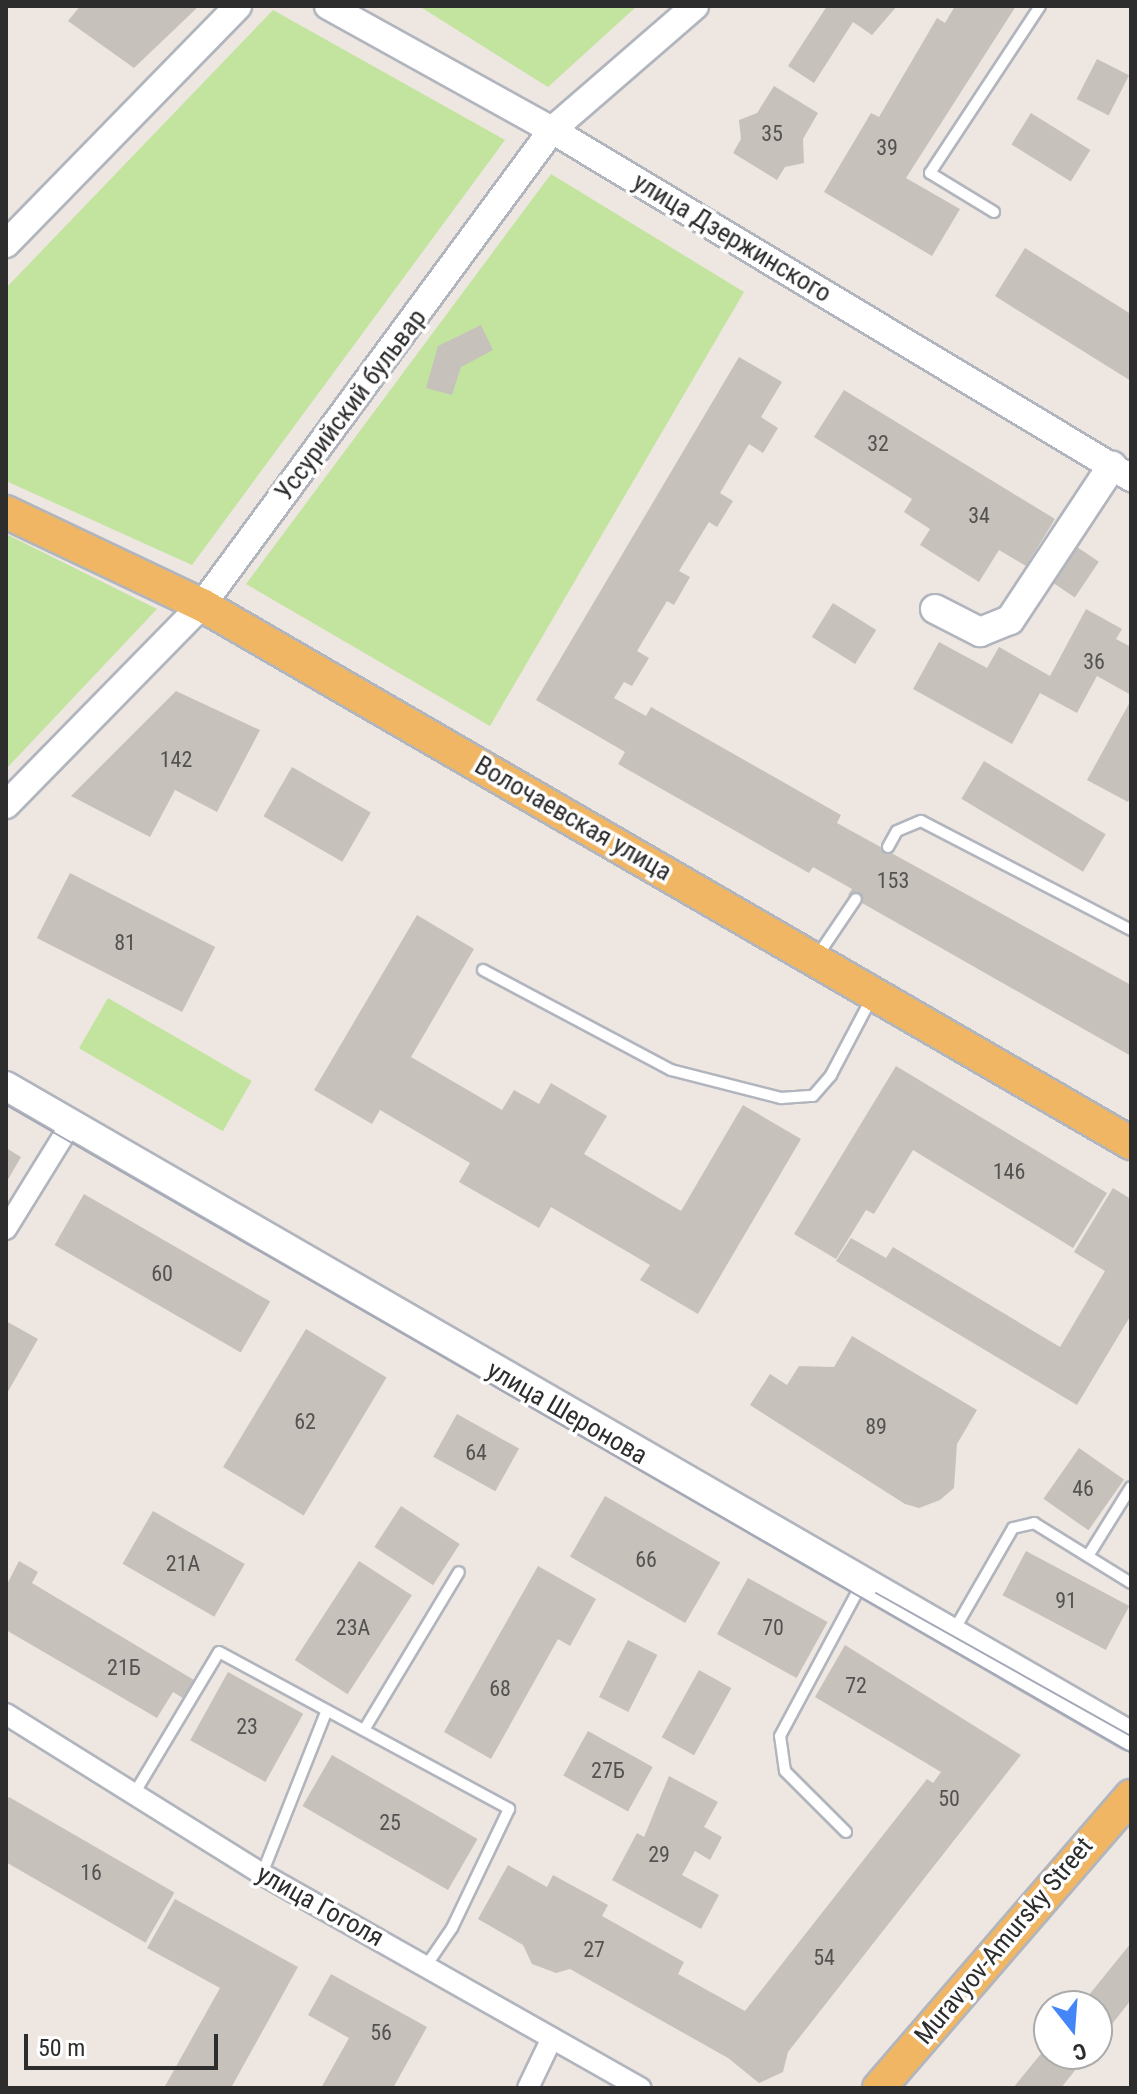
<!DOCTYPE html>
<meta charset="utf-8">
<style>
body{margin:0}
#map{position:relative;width:1137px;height:2094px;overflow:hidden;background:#eee6e1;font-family:"Roboto Condensed",sans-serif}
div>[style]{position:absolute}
.green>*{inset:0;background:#c2e49e;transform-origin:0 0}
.building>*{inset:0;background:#c7c1bc;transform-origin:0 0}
.roads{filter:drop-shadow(2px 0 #b1b5bd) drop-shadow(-2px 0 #b1b5bd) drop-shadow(0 2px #b1b5bd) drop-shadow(0 -2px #b1b5bd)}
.service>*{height:10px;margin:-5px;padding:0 5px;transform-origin:5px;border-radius:5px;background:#fff}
.minor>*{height:20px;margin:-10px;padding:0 10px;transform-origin:10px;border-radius:10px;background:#fff}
.tertiary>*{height:26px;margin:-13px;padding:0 13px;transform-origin:13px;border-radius:13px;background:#fff}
.secondary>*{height:28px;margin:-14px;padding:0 14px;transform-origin:14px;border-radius:14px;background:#fff}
.primary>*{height:32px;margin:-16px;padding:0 16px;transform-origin:16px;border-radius:16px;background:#f0b664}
.tram>*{height:2px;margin:-1px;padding:0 1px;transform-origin:1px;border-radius:1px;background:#a3a9b7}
span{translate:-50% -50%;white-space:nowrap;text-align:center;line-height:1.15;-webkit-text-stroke:7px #fff;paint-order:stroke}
.number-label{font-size:22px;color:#545251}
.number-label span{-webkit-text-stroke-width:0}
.street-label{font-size:26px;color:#2d2d2d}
.frame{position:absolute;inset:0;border:8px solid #2d2d2d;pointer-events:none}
.north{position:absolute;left:1033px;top:1990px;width:80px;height:80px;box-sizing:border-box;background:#fff;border:2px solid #ababab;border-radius:50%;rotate:163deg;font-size:22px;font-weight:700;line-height:32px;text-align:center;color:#2d2d2d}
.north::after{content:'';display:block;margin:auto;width:28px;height:36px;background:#4485f8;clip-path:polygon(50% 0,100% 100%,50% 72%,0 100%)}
.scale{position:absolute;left:24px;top:2034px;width:194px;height:36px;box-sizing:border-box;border:4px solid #2d2d2d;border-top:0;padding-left:10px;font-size:24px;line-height:28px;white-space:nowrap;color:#2d2d2d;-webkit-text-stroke:6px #fff;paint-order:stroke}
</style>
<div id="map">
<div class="green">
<i style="clip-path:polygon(419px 6px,637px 6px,548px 87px)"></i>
<i style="clip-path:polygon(273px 10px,505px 140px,192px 565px,6px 481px,6px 288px)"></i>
<i style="clip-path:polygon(551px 174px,744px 292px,490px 726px,246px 584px)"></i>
<i style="clip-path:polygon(6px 534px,157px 609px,6px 769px)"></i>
<i style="left:108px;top:998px;width:166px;height:58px;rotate:30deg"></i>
</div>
<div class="building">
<i style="clip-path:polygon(80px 6px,199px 6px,134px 68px,68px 21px)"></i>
<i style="clip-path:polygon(827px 6px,897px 6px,872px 35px,853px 22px,814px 83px,788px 66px)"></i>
<i style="clip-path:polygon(955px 6px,1016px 6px,906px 178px,960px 209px,932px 256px,824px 192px,871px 113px,879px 117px,937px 18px,945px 23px)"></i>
<i style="left:1097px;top:59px;width:36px;height:45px;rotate:27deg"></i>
<i style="clip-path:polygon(774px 86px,818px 113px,803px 139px,804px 163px,785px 167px,777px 180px,733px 153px,741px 139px,739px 120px,757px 113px)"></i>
<i style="left:1031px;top:113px;width:70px;height:37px;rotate:32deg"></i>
<i style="clip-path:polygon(1025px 248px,1131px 314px,1131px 381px,995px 296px)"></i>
<i style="clip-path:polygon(481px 325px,493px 350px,461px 367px,452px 395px,426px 388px,438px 346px)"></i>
<i style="clip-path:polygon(739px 357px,782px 382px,761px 417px,778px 428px,763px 453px,749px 444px,720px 493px,733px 501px,717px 527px,709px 522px,679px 571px,690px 577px,674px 605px,667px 601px,637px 651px,649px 658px,632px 686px,624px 682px,614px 698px,646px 716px,651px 707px,841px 815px,837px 823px,1131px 985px,1131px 1056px,848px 895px,852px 889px,813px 867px,809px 873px,618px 764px,625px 752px,536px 700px)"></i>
<i style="clip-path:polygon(844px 390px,1055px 519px,1026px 566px,999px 550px,979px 582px,920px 545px,930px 529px,904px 512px,912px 499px,814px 437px)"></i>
<i style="left:1074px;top:545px;width:30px;height:43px;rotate:34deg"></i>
<i style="left:833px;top:603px;width:51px;height:40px;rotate:32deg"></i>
<i style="clip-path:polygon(1086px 609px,1122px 629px,1116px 639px,1131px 647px,1131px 695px,1097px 676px,1077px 713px,1040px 693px,1012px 744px,913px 689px,939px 642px,987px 668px,999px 647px,1050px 676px)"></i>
<i style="clip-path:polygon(176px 691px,260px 730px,217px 812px,175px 790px,150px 837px,71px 796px)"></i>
<i style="clip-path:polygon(1131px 700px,1131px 796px,1128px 802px,1087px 780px)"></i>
<i style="left:984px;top:761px;width:142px;height:44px;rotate:31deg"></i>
<i style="left:292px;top:767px;width:91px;height:57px;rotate:30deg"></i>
<i style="left:70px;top:873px;width:163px;height:73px;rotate:27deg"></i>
<i style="clip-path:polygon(417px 915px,474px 949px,411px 1057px,502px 1110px,514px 1090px,539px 1104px,551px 1083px,607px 1116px,584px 1154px,681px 1211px,743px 1105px,801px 1139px,698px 1314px,640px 1280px,650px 1265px,551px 1207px,539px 1228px,459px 1182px,470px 1163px,380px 1110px,372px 1124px,314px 1090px)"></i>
<i style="clip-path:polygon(896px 1066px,1107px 1193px,1073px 1248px,913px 1150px,874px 1214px,866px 1210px,836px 1259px,794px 1234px)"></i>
<i style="clip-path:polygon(6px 1148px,21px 1157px,6px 1183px)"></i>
<i style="clip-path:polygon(1113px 1188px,1131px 1199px,1131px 1315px,1077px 1405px,836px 1261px,851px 1238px,886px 1258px,893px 1247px,1060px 1347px,1105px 1271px,1074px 1252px)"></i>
<i style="left:84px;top:1194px;width:215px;height:59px;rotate:30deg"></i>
<i style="clip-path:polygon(6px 1321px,38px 1339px,6px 1395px)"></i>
<i style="left:306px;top:1329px;width:94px;height:161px;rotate:31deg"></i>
<i style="clip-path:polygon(852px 1336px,977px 1410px,957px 1444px,954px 1488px,940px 1500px,919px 1508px,905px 1504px,750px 1405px,770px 1374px,787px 1385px,799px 1366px,834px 1367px)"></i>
<i style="left:457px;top:1414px;width:71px;height:49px;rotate:29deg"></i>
<i style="left:1079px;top:1448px;width:55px;height:62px;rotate:35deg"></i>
<i style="left:605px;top:1496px;width:133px;height:70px;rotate:30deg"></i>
<i style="left:401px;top:1506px;width:70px;height:49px;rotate:33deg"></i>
<i style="left:153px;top:1511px;width:106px;height:61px;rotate:30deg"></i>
<i style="left:1026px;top:1551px;width:117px;height:50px;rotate:28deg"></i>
<i style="clip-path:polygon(19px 1561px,38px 1572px,32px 1583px,194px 1680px,183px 1698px,173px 1692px,157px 1718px,6px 1630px,6px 1586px)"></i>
<i style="left:359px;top:1561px;width:63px;height:118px;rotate:33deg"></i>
<i style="clip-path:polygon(538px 1566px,596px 1599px,570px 1646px,558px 1639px,491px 1759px,444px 1732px)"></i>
<i style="left:748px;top:1578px;width:91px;height:64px;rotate:29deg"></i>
<i style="left:628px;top:1640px;width:33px;height:64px;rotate:27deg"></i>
<i style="clip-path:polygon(845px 1645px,1021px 1755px,788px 2052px,783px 2072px,759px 2083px,728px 2058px,570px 1969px,556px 1973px,532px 1964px,523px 1945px,478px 1919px,508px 1865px,547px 1887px,553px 1875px,608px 1905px,602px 1916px,684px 1962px,678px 1974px,745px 2011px,927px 1779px,933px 1783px,941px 1772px,815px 1697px)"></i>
<i style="left:699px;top:1670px;width:37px;height:77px;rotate:29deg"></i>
<i style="left:228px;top:1672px;width:86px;height:78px;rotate:29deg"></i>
<i style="left:588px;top:1731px;width:74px;height:51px;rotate:29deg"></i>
<i style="left:332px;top:1755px;width:168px;height:59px;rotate:30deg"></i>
<i style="clip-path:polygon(669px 1776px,718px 1802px,704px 1827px,722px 1837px,710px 1860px,695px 1851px,682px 1875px,719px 1895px,701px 1929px,612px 1880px,637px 1833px,644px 1837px)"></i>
<i style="left:9px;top:1797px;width:191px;height:58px;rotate:30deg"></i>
<i style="clip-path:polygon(175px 1899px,298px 1967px,231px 2088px,164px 2088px,220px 1988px,147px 1948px)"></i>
<i style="clip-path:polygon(1131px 1943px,1131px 2000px,1097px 2043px,1097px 2006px,1080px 2006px)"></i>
<i style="clip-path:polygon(331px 1974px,427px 2027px,393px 2088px,321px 2088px,349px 2038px,308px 2015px)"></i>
<i style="clip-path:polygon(1049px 2044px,1049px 2054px,1088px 2054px,1061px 2088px,1013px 2088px)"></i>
</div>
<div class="roads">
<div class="service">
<i style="left:994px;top:212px;width:75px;rotate:-148.6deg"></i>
<i style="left:930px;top:173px;width:200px;rotate:-56.6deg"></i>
<i style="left:888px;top:847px;width:18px;rotate:-61deg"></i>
<i style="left:897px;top:831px;width:26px;rotate:-23deg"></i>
<i style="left:921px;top:821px;width:237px;rotate:27.4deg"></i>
<i style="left:816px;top:958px;width:71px;rotate:-55.9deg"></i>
<i style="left:483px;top:970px;width:213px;rotate:28deg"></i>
<i style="left:671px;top:1070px;width:114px;rotate:14.3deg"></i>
<i style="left:781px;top:1098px;width:32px;rotate:-4deg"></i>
<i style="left:813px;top:1096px;width:28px;rotate:-49deg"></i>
<i style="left:831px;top:1075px;width:86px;rotate:-62.2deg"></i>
<i style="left:1088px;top:1556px;width:81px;rotate:-58.1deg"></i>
<i style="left:953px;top:1632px;width:120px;rotate:-60deg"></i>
<i style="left:1013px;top:1528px;width:22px;rotate:-13deg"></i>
<i style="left:1034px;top:1523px;width:114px;rotate:31.7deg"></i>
<i style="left:364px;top:1730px;width:184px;rotate:-59deg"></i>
<i style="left:134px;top:1794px;width:165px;rotate:-59.1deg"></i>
<i style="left:219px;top:1652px;width:330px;rotate:28.4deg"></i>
<i style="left:509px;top:1809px;width:132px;rotate:115.6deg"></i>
<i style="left:452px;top:1928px;width:46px;rotate:124.4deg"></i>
<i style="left:846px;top:1832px;width:86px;rotate:-135deg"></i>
<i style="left:785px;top:1771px;width:35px;rotate:-98deg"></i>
<i style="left:780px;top:1736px;width:171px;rotate:-61.8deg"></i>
<i style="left:262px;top:1874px;width:176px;rotate:-68.4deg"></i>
</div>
<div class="minor">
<i style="left:6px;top:1229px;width:126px;rotate:-58.3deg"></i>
<i style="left:6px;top:1714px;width:302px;rotate:32deg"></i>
<i style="left:262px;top:1874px;width:435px;rotate:29.5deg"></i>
<i style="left:528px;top:2088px;width:53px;rotate:-64.4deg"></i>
</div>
<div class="tertiary">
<i style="left:328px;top:6px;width:256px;rotate:29deg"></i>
<i style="left:552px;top:130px;width:676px;rotate:31.01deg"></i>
<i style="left:6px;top:244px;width:332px;rotate:-45.7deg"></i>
<i style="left:6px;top:805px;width:280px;rotate:-45.6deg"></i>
<i style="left:202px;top:605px;width:590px;rotate:-53.62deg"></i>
<i style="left:552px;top:130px;width:189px;rotate:-40.9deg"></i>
</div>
<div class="secondary">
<i style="left:935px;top:609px;width:51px;rotate:27.1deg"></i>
<i style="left:980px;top:632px;width:32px;rotate:-22deg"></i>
<i style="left:1010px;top:620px;width:185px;rotate:-56.5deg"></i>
<i style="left:6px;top:1086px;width:1299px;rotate:30.02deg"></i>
</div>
<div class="primary">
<i style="left:6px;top:512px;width:217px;rotate:25.4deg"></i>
<i style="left:202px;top:605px;width:1074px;rotate:30.08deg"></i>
<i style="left:879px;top:2088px;width:386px;rotate:-49.2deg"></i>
</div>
</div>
<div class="tram">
<i style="left:6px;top:1105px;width:1298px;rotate:29.94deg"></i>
<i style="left:876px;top:1593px;width:292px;rotate:29.3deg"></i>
</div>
<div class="number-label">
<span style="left:772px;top:134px">35</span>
<span style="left:887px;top:148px">39</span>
<span style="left:878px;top:444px">32</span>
<span style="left:979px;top:516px">34</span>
<span style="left:1094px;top:662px">36</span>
<span style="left:176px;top:760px">142</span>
<span style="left:893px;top:881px">153</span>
<span style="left:125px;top:943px">81</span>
<span style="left:1009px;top:1172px">146</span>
<span style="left:162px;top:1274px">60</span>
<span style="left:305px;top:1422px">62</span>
<span style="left:876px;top:1427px">89</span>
<span style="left:476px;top:1453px">64</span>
<span style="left:1083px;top:1489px">46</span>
<span style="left:646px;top:1560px">66</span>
<span style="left:183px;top:1564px">21А</span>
<span style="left:1066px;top:1601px">91</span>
<span style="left:353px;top:1628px">23А</span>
<span style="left:773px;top:1628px">70</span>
<span style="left:124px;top:1668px">21Б</span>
<span style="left:856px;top:1686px">72</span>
<span style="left:500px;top:1689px">68</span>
<span style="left:247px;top:1727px">23</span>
<span style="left:608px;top:1771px">27Б</span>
<span style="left:949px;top:1799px">50</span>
<span style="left:390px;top:1823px">25</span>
<span style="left:659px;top:1855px">29</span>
<span style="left:91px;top:1873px">16</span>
<span style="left:594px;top:1950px">27</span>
<span style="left:824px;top:1958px">54</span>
<span style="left:381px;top:2033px">56</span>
</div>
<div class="street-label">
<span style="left:732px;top:238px;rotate:31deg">улица Дзержинского</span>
<span style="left:351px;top:405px;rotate:-53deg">Уссурийский бульвар</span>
<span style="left:573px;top:819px;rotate:30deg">Волочаевская улица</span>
<span style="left:567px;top:1413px;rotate:30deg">улица Шеронова</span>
<span style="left:320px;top:1906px;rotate:29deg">улица Гоголя</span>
<span style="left:1004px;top:1941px;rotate:-50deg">Muravyov-Amursky Street</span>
</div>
<div class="frame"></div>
<div class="north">С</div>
<div class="scale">50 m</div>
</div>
